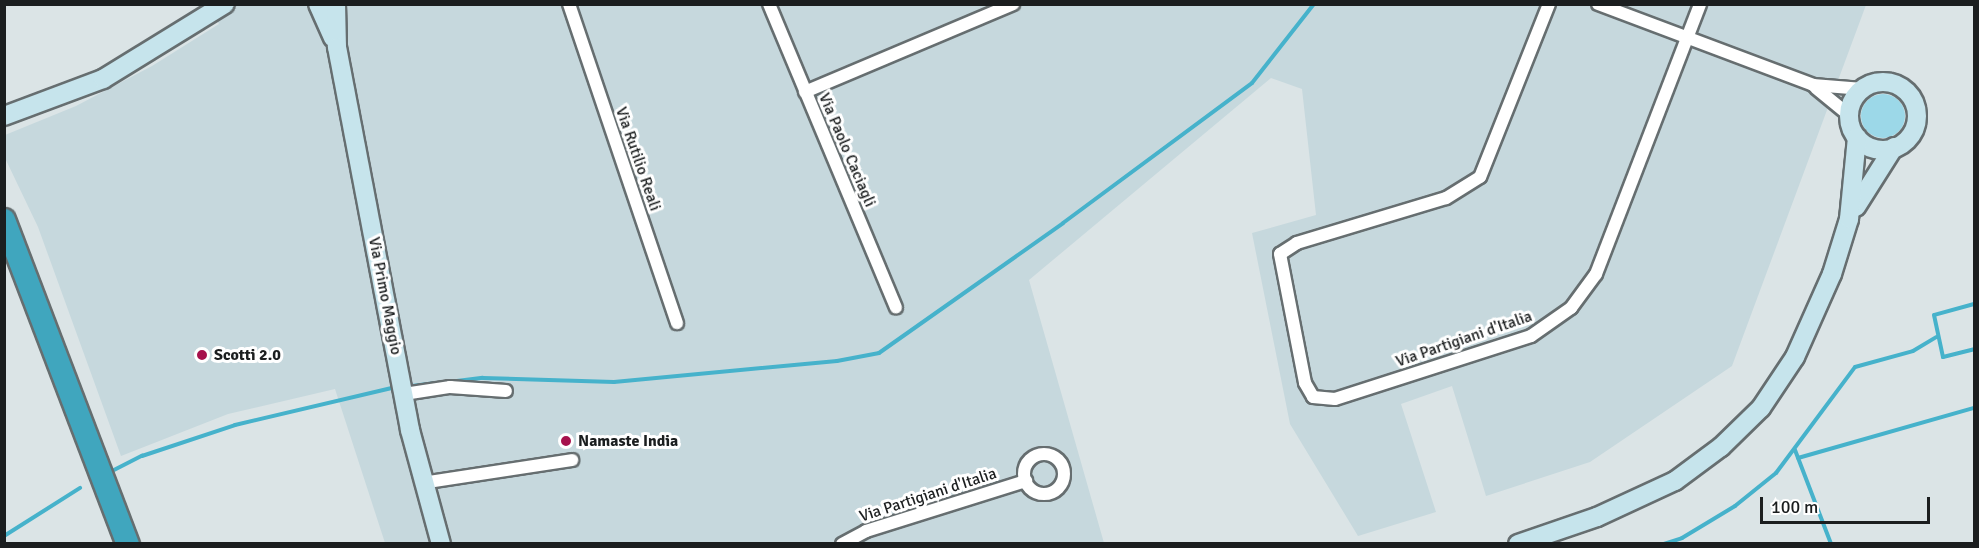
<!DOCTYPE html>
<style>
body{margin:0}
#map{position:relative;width:1979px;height:548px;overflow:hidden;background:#dbe4e6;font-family:Signika,sans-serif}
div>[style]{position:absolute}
.built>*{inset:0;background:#c6d8dd}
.green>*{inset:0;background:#9cd8e8}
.round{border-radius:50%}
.stream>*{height:4px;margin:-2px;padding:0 2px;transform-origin:2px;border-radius:2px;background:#46b2cb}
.roads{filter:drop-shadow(2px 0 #666e70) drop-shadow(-2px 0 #666e70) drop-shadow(0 2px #666e70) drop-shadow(0 -2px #666e70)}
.street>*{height:12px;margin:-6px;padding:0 6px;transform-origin:6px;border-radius:6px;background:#fff}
.street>.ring{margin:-6px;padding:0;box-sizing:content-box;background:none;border:12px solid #fff;border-radius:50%}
.secondary>*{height:18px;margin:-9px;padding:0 9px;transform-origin:9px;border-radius:9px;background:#c6e4ec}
.secondary>.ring{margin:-9px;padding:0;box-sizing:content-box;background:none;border:18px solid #c6e4ec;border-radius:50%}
.highway>*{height:22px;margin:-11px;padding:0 11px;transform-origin:11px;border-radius:11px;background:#40a6be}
.dots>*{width:16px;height:16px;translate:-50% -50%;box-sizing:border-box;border:3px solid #fff;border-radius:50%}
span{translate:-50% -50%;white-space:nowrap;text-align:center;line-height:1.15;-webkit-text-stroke:6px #fff;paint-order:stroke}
.street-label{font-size:16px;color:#1b1e1f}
.poi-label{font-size:16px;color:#1b1e1f;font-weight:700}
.left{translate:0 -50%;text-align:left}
.frame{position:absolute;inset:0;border:6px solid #1b1e1f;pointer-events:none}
.scale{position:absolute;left:1760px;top:497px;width:170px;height:27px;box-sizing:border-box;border:3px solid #1b1e1f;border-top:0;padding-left:8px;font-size:18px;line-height:21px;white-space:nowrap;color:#1b1e1f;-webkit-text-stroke:4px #fff;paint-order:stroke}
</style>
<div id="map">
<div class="built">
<i style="clip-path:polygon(208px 5px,1866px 5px,1732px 366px,1590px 462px,1486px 496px,1452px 386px,1401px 404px,1436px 512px,1358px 536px,1290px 424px,1252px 233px,1316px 215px,1302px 89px,1271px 78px,1029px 280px,1104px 543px,954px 544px,385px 543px,335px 389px,228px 414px,121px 456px,38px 227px,5px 158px,5px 135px,76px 106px,152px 66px,219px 24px)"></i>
</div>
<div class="green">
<i class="round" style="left:1861px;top:94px;width:44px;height:44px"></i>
</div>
<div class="stream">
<i style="left:1974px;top:304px;width:41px;rotate:164.6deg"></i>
<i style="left:1934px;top:315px;width:43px;rotate:77.9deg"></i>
<i style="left:1943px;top:357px;width:32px;rotate:-14deg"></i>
<i style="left:449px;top:382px;width:34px;rotate:-7deg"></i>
<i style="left:483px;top:378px;width:131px;rotate:1.7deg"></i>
<i style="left:614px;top:382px;width:224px;rotate:-5.4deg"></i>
<i style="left:837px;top:361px;width:43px;rotate:-10.8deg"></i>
<i style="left:879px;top:353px;width:225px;rotate:-35.2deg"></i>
<i style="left:1063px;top:223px;width:235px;rotate:-36.5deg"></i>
<i style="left:1252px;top:83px;width:100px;rotate:-51.9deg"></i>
<i style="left:412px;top:386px;width:24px;rotate:-7deg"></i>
<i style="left:1795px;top:450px;width:101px;rotate:69deg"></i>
<i style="left:1798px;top:458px;width:183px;rotate:-15.9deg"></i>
<i style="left:112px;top:471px;width:34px;rotate:-27deg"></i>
<i style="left:142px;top:456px;width:98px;rotate:-18.4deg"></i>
<i style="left:235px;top:425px;width:161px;rotate:-13.3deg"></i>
<i style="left:4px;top:536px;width:90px;rotate:-32.3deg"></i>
<i style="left:1664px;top:544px;width:19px;rotate:-18deg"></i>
<i style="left:1682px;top:538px;width:62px;rotate:-31.1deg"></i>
<i style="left:1735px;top:506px;width:53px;rotate:-38.8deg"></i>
<i style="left:1776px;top:473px;width:132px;rotate:-53.3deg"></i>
<i style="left:1855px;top:367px;width:60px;rotate:-15.4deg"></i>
<i style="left:1913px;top:351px;width:27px;rotate:-31deg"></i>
</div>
<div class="roads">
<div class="street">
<i style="left:569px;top:4px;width:337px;rotate:71.3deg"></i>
<i style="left:769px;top:4px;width:329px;rotate:67.3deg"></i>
<i style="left:1549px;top:4px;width:186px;rotate:111.7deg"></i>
<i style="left:1480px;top:177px;width:40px;rotate:148deg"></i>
<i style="left:1446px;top:198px;width:156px;rotate:163.2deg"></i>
<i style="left:1297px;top:243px;width:20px;rotate:147deg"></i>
<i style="left:1280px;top:254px;width:131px;rotate:79deg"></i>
<i style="left:1305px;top:383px;width:16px;rotate:60deg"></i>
<i style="left:1313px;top:397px;width:22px;rotate:5deg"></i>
<i style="left:1335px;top:399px;width:206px;rotate:-17.8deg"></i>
<i style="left:1531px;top:336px;width:49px;rotate:-35deg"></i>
<i style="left:1571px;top:308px;width:42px;rotate:-53.7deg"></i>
<i style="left:1596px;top:274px;width:289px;rotate:-68.9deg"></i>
<i style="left:1598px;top:4px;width:230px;rotate:20.6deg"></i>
<i style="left:1813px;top:85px;width:50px;rotate:4.6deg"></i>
<i style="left:1816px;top:88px;width:43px;rotate:39.3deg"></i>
<i style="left:805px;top:92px;width:226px;rotate:-22.9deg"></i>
<i style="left:404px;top:394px;width:47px;rotate:-8.7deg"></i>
<i style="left:450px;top:387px;width:56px;rotate:4.1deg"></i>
<i class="ring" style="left:1024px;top:454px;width:28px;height:28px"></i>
<i style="left:422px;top:483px;width:152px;rotate:-8.7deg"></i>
<i style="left:842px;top:544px;width:27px;rotate:-28deg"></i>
<i style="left:866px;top:531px;width:168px;rotate:-17.4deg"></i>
</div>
<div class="secondary">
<i style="left:318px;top:4px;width:37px;rotate:66deg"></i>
<i style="left:336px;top:4px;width:43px;rotate:88.7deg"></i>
<i style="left:337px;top:47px;width:390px;rotate:79.2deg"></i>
<i style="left:410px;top:430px;width:118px;rotate:74.8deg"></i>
<i class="ring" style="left:1849px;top:82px;width:50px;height:50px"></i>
<i style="left:4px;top:116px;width:106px;rotate:-20.5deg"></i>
<i style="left:103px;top:79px;width:143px;rotate:-31.6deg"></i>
<i style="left:1856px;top:207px;width:71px;rotate:-57.7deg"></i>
<i style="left:1518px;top:544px;width:83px;rotate:-18.9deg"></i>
<i style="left:1597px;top:517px;width:86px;rotate:-24.8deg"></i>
<i style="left:1675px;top:481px;width:57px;rotate:-36.5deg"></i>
<i style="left:1721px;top:447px;width:56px;rotate:-44.3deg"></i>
<i style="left:1761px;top:408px;width:61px;rotate:-56.3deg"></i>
<i style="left:1795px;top:357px;width:91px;rotate:-66deg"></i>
<i style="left:1832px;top:274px;width:58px;rotate:-72.8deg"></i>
<i style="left:1849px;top:219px;width:82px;rotate:-84.4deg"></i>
</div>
<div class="highway">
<i style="left:4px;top:220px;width:347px;rotate:69.1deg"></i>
</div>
</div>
<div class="dots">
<i style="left:202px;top:355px;background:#a6114c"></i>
<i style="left:566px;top:441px;background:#a6114c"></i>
</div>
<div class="street-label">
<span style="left:847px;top:150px;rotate:67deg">Via Paolo Caciagli</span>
<span style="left:638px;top:159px;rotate:71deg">Via Rutilio Reali</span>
<span style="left:385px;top:296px;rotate:79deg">Via Primo Maggio</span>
<span style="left:1464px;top:339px;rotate:-19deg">Via Partigiani d'Italia</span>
<span style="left:928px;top:495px;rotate:-18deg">Via Partigiani d'Italia</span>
</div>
<div class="poi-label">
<span class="left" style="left:214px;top:355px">Scotti 2.0</span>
<span class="left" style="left:578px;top:441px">Namaste India</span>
</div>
<div class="frame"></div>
<div class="scale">100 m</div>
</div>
